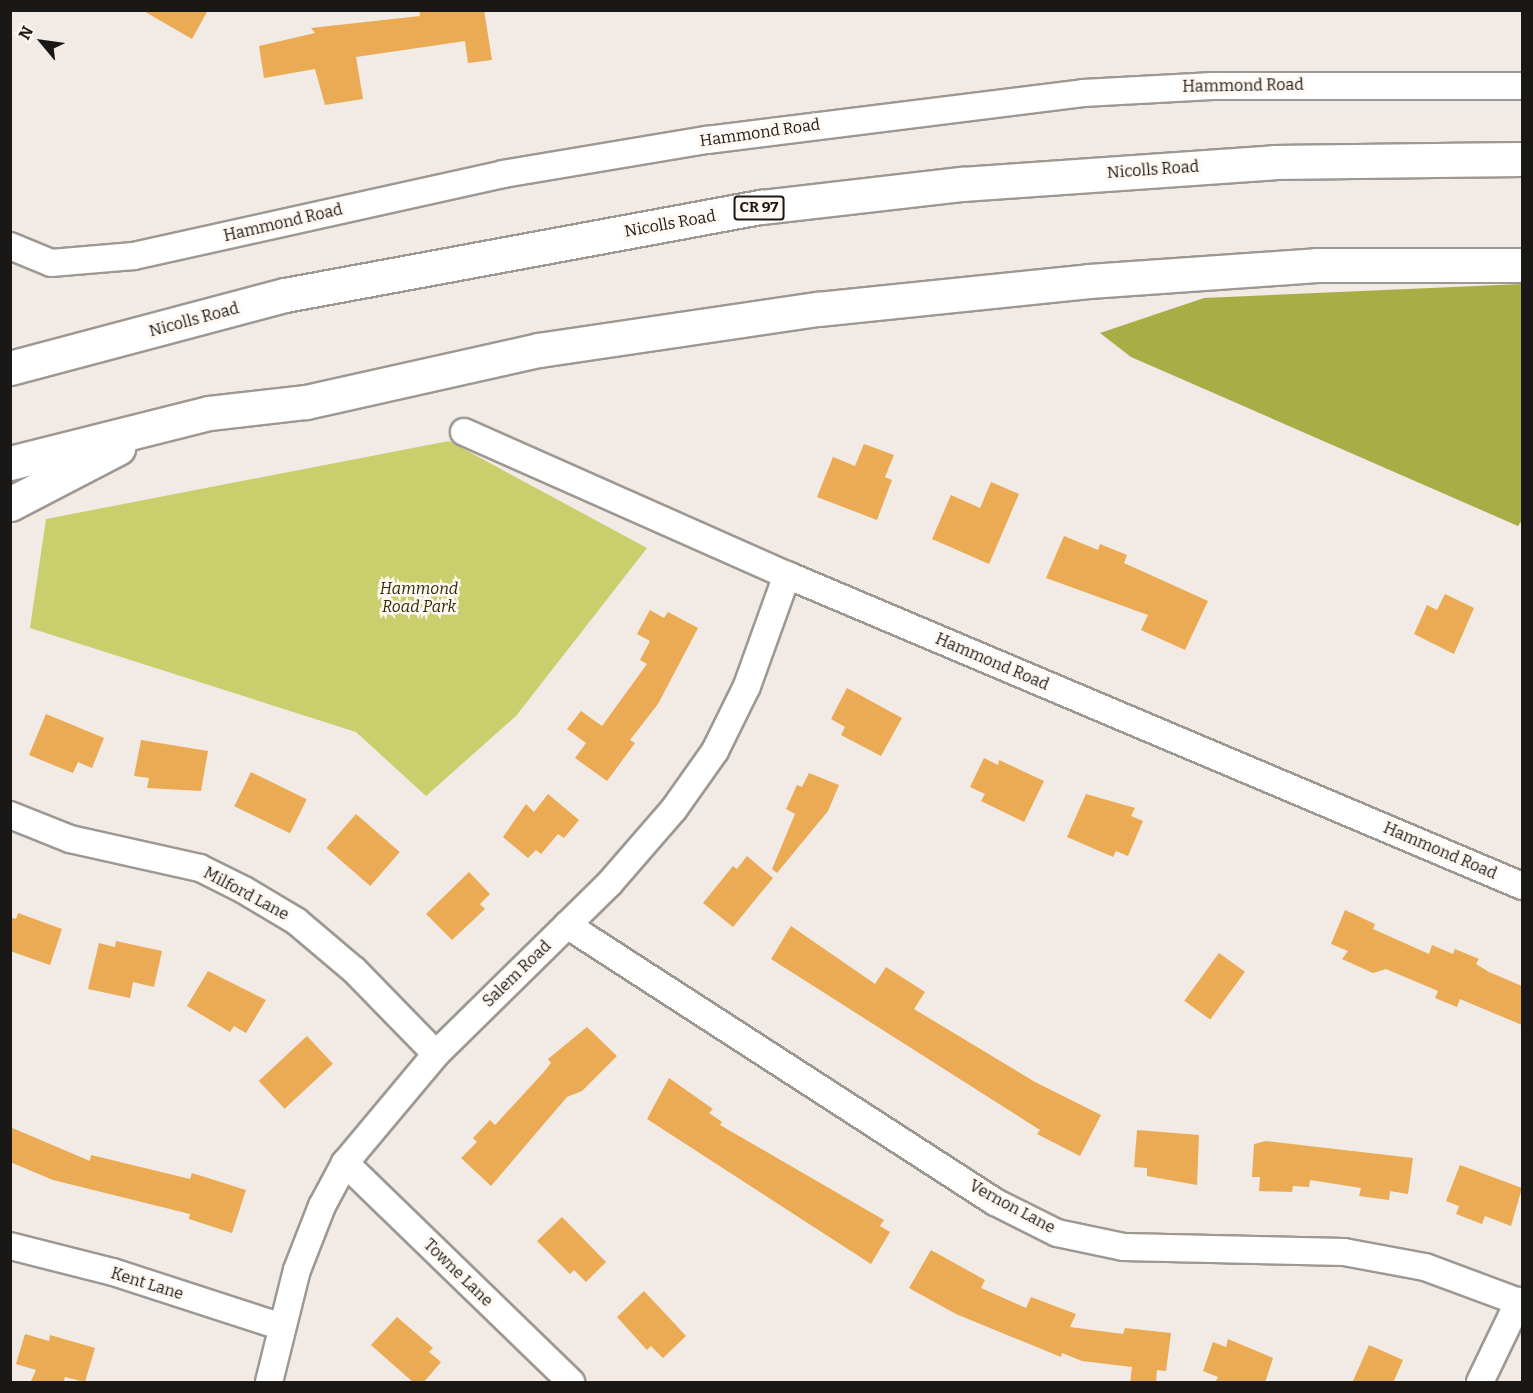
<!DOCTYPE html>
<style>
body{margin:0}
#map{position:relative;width:1533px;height:1393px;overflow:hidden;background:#f1eae5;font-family:Bitter,serif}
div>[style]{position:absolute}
.green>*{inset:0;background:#c9cf6c}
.forest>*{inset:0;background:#a8ad45}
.building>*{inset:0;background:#eaab54;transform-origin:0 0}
.roads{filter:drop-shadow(2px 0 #9e9893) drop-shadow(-2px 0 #9e9893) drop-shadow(0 2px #9e9893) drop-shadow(0 -2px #9e9893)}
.street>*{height:26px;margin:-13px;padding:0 13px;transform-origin:13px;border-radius:13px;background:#fff}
.highway>*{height:33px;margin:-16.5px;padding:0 16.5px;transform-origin:16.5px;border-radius:16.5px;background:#fff}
span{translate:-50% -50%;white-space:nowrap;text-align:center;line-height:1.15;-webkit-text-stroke:5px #fff8f2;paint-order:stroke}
.shield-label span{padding:2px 4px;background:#fff8f2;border:2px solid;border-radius:4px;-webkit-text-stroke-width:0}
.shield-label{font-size:15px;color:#1a1816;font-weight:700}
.street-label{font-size:16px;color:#1a1816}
.park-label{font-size:16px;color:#2d2f02;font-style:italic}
.frame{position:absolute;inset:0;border:12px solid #1a1816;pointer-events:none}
.north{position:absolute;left:12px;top:12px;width:60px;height:60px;-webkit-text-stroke:4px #fff8f2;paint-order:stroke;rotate:299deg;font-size:16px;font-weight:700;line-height:24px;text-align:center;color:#1a1816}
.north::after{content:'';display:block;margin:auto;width:21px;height:27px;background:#1a1816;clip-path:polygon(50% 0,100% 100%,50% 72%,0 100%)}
</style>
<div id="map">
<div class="green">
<i style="clip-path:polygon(449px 441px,647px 548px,516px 716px,426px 796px,356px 732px,30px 628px,46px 519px)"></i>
</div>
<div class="forest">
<i style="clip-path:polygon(1522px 284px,1522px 520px,1518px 526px,1131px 357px,1100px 333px,1204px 298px)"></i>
</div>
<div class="building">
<i style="clip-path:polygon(142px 10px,208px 10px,192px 39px)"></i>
<i style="clip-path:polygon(419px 10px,484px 10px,492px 60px,468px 63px,465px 41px,356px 57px,363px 99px,325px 105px,315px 69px,264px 78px,259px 46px,315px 33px,311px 28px,420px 16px)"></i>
<i style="clip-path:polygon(864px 444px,894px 455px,885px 477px,892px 480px,877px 520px,817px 497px,833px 457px,855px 466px)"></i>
<i style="clip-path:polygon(991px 482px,1019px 494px,989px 564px,932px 539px,951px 495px,980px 508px)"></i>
<i style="clip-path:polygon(1064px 536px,1098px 550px,1100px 544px,1127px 555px,1124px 563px,1208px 601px,1185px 650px,1141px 630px,1148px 615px,1046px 578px)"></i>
<i style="clip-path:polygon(1445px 594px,1474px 608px,1454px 654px,1414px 634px,1427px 605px,1437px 610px)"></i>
<i style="clip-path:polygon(650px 610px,664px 618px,668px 612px,698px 628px,658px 704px,630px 740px,635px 743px,607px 781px,575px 758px,586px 743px,567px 729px,581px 711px,602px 726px,647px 664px,640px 660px,650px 641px,637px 634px)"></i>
<i style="clip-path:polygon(847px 688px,902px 718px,881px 756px,841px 735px,845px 727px,831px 719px)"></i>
<i style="clip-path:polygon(46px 714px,104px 738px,92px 768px,78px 762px,73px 773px,29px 755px)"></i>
<i style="clip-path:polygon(141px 740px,208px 751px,201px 791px,147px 788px,149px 778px,134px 776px)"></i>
<i style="clip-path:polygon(984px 758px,998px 765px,999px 760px,1044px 781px,1024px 822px,981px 801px,985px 794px,970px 787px)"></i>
<i style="left:251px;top:772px;width:62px;height:38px;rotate:26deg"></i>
<i style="clip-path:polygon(809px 773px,839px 785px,828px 811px,777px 873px,772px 869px,795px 814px,786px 809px,797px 785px,802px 787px)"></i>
<i style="clip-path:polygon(548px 794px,579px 820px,564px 838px,558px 834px,541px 854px,536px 850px,528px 858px,503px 837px,526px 804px,534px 812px)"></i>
<i style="clip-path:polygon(1086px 794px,1135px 808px,1131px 816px,1143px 821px,1128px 856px,1116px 851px,1113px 857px,1067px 837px)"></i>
<i style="left:356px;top:814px;width:58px;height:45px;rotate:41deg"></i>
<i style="clip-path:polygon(747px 856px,773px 878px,733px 927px,703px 903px,733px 866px,737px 869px)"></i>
<i style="clip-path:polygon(469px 872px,490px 894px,480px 904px,485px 909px,452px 940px,426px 914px)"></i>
<i style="clip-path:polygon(1345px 910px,1375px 924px,1373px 929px,1429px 954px,1432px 945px,1453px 954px,1455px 949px,1479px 959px,1476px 964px,1489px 972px,1522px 986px,1522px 1025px,1460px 999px,1457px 1007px,1435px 998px,1438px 991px,1386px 969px,1373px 973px,1342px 959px,1348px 951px,1331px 944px)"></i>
<i style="clip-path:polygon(18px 913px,62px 929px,50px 965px,10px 951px,10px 917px,16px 919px)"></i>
<i style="clip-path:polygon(791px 926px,875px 984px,886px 967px,925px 992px,914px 1009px,1035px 1082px,1101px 1115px,1080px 1156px,1037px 1134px,1040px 1130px,771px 959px)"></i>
<i style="clip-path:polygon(116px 941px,162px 951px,154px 987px,133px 982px,130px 998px,88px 989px,99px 943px,115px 947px)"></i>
<i style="left:1219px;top:953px;width:32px;height:59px;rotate:36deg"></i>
<i style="clip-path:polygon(208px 971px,266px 1000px,246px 1033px,234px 1026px,230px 1032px,187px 1006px)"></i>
<i style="clip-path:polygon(587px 1027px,617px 1056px,582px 1091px,567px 1097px,491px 1186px,461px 1158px,477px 1142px,473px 1138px,490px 1120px,495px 1125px,543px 1073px,551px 1063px,548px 1059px)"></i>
<i style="left:307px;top:1036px;width:38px;height:66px;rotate:47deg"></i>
<i style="clip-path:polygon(669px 1078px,713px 1109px,709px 1113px,722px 1122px,720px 1125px,884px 1220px,880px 1226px,890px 1232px,871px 1264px,647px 1119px)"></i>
<i style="clip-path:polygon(10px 1127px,90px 1161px,91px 1155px,190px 1179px,192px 1173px,246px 1190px,232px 1233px,189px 1219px,190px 1214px,53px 1180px,10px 1162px)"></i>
<i style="clip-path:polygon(1137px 1130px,1199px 1135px,1197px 1185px,1147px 1176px,1147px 1168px,1134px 1167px)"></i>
<i style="clip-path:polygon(1266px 1141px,1413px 1158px,1408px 1194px,1390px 1191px,1389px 1200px,1359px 1196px,1361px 1188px,1310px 1180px,1309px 1187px,1293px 1186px,1292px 1192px,1259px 1191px,1260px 1177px,1252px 1177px,1254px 1144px)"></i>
<i style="clip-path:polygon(1460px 1165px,1522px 1188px,1511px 1226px,1485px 1216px,1482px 1224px,1456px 1214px,1459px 1206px,1446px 1201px)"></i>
<i style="clip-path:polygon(562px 1217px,606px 1262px,586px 1282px,574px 1270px,570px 1274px,537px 1241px)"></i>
<i style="clip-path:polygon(931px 1250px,985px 1280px,981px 1288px,1026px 1308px,1031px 1297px,1076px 1314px,1070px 1327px,1123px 1334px,1125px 1328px,1171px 1333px,1166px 1371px,1157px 1370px,1156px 1383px,1130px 1383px,1132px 1367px,1082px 1361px,1062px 1353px,1061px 1357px,956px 1314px,909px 1288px)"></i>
<i style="clip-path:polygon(644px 1291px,686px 1336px,663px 1358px,651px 1346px,647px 1350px,617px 1317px)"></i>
<i style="clip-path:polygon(397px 1317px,433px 1348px,429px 1352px,441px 1362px,423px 1383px,414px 1383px,371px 1345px)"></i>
<i style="clip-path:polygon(25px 1334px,49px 1341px,50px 1335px,95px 1348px,85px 1382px,65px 1377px,63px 1383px,30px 1383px,36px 1370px,16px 1364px)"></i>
<i style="clip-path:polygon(1228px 1339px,1273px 1358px,1265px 1383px,1215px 1383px,1218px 1377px,1203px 1371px,1213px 1342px,1226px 1347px)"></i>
<i style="clip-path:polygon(1369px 1345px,1403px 1360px,1393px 1383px,1352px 1383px)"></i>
</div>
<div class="roads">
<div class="street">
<i style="left:10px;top:246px;width:44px;rotate:22.5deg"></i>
<i style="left:51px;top:263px;width:83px;rotate:-4.8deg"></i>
<i style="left:134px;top:256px;width:378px;rotate:-12.5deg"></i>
<i style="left:503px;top:174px;width:207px;rotate:-9.5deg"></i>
<i style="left:707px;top:140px;width:379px;rotate:-7.1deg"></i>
<i style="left:1083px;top:93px;width:130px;rotate:-3.1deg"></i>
<i style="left:1213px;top:86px;width:309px"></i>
<i style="left:464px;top:432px;width:353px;rotate:23.9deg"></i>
<i style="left:787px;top:575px;width:798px;rotate:22.93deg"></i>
<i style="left:10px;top:815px;width:65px;rotate:21.8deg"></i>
<i style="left:70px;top:839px;width:133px;rotate:12.6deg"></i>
<i style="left:200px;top:868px;width:49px;rotate:26.6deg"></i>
<i style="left:244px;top:890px;width:61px;rotate:30.8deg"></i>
<i style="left:296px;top:921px;width:76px;rotate:40.2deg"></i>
<i style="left:354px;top:970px;width:117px;rotate:45.7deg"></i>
<i style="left:567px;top:925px;width:510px;rotate:32.91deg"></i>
<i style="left:995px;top:1202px;width:69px;rotate:26.6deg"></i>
<i style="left:1057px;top:1233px;width:68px;rotate:11.8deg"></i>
<i style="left:1124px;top:1247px;width:220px;rotate:1.3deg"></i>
<i style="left:1344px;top:1252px;width:82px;rotate:10.5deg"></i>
<i style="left:1425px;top:1267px;width:103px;rotate:20.4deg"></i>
<i style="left:345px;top:1163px;width:315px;rotate:44.1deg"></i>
<i style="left:10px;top:1246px;width:106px;rotate:14.2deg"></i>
<i style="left:113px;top:1272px;width:178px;rotate:18deg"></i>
<i style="left:269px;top:1382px;width:115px;rotate:-76deg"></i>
<i style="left:297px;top:1270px;width:69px;rotate:-68.7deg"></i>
<i style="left:322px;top:1206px;width:49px;rotate:-61.9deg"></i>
<i style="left:345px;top:1163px;width:142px;rotate:-50.1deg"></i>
<i style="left:436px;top:1054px;width:243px;rotate:-44.5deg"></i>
<i style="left:609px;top:884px;width:99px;rotate:-49.1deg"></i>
<i style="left:674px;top:809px;width:71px;rotate:-54.7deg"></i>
<i style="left:715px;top:751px;width:72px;rotate:-63.8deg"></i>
<i style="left:747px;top:686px;width:118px;rotate:-70.2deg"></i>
<i style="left:1480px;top:1382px;width:90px;rotate:-64.3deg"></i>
</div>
<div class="highway">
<i style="left:10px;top:368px;width:285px;rotate:-14.9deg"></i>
<i style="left:285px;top:295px;width:485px;rotate:-10.5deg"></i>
<i style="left:762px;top:207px;width:201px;rotate:-6.6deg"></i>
<i style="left:962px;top:184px;width:313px;rotate:-4deg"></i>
<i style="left:1274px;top:162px;width:248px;rotate:-0.7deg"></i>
<i style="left:10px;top:463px;width:205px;rotate:-14.1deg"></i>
<i style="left:209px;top:413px;width:98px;rotate:-6.5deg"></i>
<i style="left:306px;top:402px;width:239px;rotate:-12.6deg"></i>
<i style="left:539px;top:350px;width:282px;rotate:-8.4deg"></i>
<i style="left:818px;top:309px;width:272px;rotate:-5.9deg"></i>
<i style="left:1089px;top:281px;width:229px;rotate:-4deg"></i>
<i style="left:1317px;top:265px;width:205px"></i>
<i style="left:10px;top:504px;width:122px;rotate:-27.4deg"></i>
</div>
</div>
<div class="shield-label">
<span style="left:759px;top:208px">CR 97</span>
</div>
<div class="street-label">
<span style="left:1243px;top:86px;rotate:-1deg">Hammond Road</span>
<span style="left:760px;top:133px;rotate:-8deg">Hammond Road</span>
<span style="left:1153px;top:170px;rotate:-4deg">Nicolls Road</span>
<span style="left:283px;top:223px;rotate:-13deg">Hammond Road</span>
<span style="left:670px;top:224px;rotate:-10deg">Nicolls Road</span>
<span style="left:194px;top:320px;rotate:-15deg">Nicolls Road</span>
<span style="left:992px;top:662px;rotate:23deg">Hammond Road</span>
<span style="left:1440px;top:851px;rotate:23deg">Hammond Road</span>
<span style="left:246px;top:894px;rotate:28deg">Milford Lane</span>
<span style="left:517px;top:974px;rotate:-44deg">Salem Road</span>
<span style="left:1012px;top:1207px;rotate:28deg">Vernon Lane</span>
<span style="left:458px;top:1273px;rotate:44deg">Towne Lane</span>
<span style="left:147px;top:1284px;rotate:17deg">Kent Lane</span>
</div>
<div class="park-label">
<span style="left:419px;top:598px">Hammond<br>Road Park</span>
</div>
<div class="frame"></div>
<div class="north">N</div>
</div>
